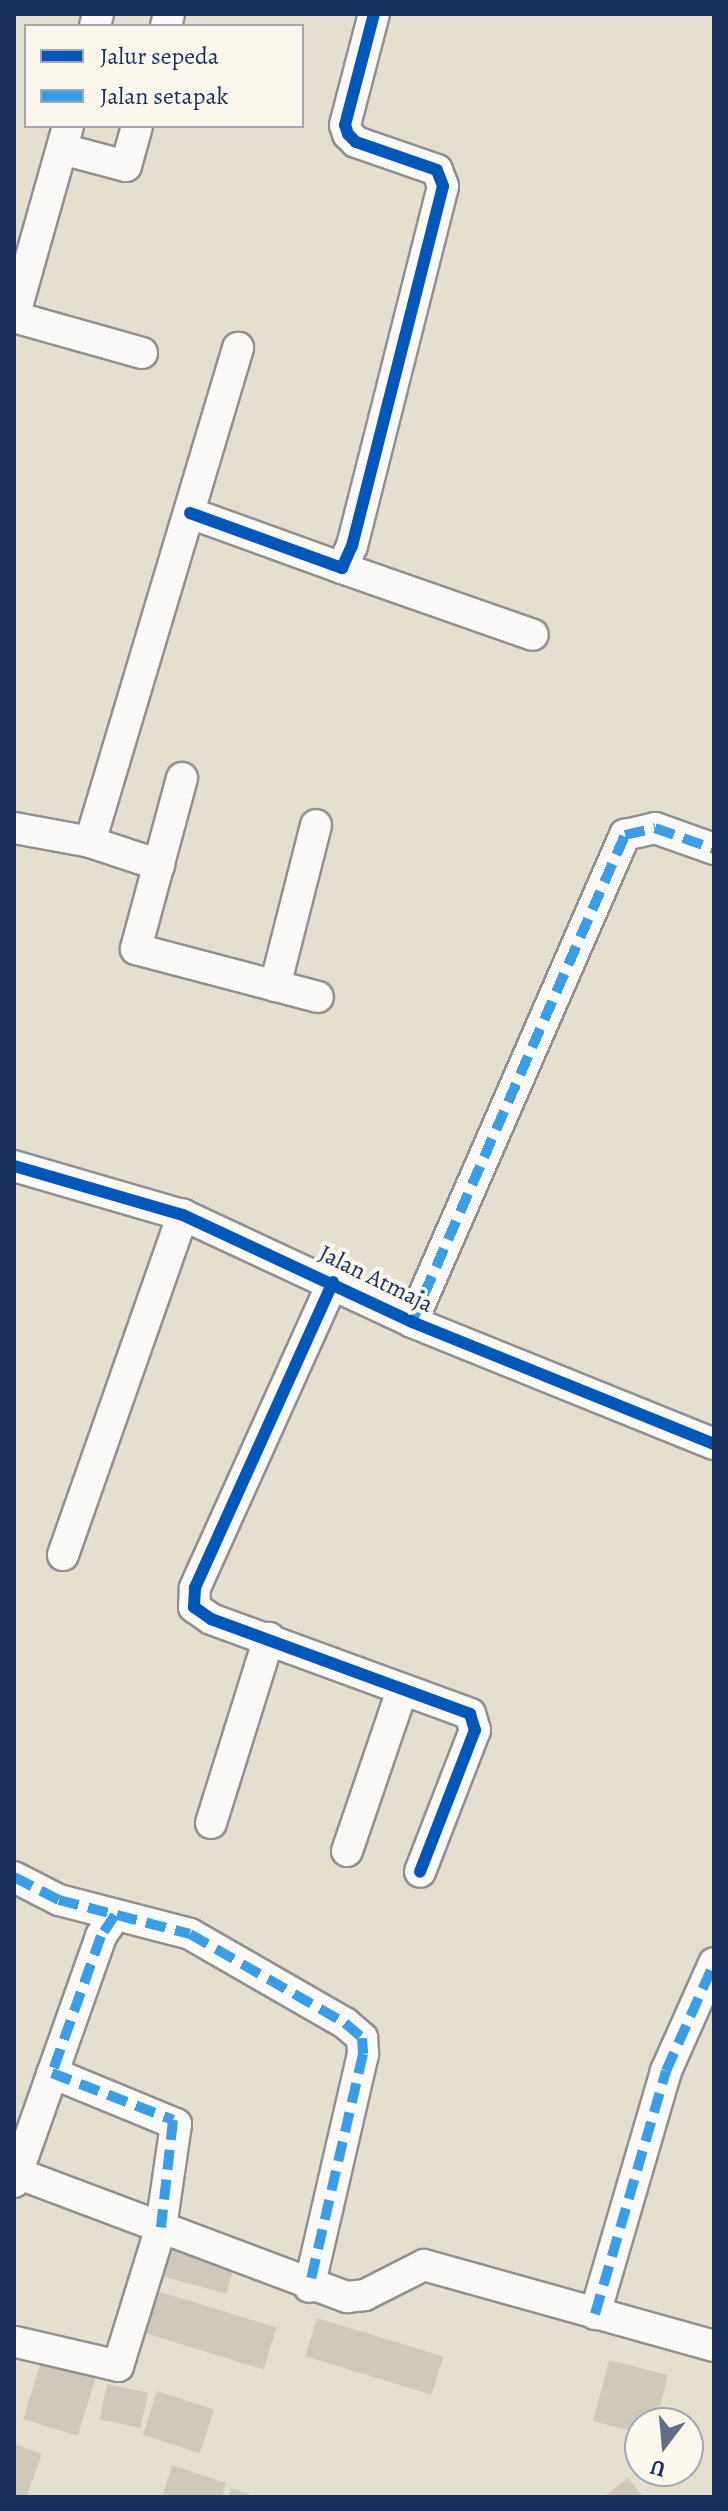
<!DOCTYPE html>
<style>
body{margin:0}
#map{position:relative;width:728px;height:2511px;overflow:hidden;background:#e4dfcf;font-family:Alegreya,serif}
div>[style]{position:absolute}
.building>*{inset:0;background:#d1c8bc;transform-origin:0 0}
.roads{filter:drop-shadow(2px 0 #909090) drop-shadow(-2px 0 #909090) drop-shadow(0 2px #909090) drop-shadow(0 -2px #909090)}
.street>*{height:30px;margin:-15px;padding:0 15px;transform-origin:15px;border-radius:15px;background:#fbfaf8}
.quiet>*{height:10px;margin-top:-5px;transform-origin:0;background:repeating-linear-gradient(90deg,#3b9de6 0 20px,transparent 0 30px)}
.cycleway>*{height:12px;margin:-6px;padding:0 6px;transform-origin:6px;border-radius:6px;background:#0057b8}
span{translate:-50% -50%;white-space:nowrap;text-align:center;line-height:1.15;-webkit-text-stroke:8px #fbf7ec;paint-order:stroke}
.street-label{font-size:24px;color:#1b2f5e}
.frame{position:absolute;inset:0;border:16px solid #1b2f5e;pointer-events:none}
.legend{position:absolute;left:24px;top:24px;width:280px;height:104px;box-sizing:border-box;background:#fbf7ec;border:2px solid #a1a7b3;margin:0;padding:10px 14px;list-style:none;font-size:24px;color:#1b2f5e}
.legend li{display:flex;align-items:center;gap:16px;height:40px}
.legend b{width:40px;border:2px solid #a1a7b3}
.north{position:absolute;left:624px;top:2407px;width:80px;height:80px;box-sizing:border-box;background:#fbf7ec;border:2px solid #a1a7b3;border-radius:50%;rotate:196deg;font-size:22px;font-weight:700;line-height:32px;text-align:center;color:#1b2f5e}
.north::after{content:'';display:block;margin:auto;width:28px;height:36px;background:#616d86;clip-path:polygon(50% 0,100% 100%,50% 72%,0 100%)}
</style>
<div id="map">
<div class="building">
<i style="left:165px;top:2245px;width:72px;height:31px;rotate:15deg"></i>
<i style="left:154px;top:2290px;width:128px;height:44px;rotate:17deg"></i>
<i style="left:317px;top:2318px;width:132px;height:40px;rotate:17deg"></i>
<i style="left:42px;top:2358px;width:57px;height:64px;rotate:17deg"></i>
<i style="clip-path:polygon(609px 2360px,668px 2375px,656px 2423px,640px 2423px,640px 2433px,593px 2421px)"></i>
<i style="left:107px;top:2384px;width:42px;height:36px;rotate:12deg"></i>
<i style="left:157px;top:2391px;width:60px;height:46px;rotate:18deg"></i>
<i style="clip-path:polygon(14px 2444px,42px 2454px,26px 2497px,14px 2495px)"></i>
<i style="clip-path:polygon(172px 2465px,226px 2483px,222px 2497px,162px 2497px)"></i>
<i style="clip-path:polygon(628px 2478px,643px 2497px,604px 2497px)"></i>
<i style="clip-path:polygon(231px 2488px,257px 2497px,228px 2497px)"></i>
</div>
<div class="roads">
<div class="street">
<i style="left:95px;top:26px;width:12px;rotate:-76deg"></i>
<i style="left:166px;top:26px;width:12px;rotate:-76deg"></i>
<i style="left:62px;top:149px;width:66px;rotate:14.9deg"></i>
<i style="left:126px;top:166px;width:41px;rotate:-74.6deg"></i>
<i style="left:14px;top:317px;width:198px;rotate:-74.2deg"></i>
<i style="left:14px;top:317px;width:133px;rotate:15.7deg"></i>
<i style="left:190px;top:513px;width:162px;rotate:19.9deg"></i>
<i style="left:342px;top:568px;width:24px;rotate:-66deg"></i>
<i style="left:352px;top:546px;width:371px;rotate:-75.8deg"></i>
<i style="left:443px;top:186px;width:17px;rotate:-111deg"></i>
<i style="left:437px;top:170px;width:86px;rotate:-160.9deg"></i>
<i style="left:356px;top:142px;width:11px;rotate:-135deg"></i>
<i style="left:348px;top:134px;width:9px;rotate:-108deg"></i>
<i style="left:345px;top:125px;width:115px;rotate:-75.4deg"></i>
<i style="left:342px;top:568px;width:202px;rotate:19.3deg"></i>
<i style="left:182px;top:778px;width:177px;rotate:105.1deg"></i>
<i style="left:136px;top:949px;width:188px;rotate:14.8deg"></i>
<i style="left:14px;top:828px;width:77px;rotate:10.4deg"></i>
<i style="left:90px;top:842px;width:516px;rotate:-73.32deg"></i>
<i style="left:90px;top:842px;width:73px;rotate:18.4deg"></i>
<i style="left:275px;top:986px;width:166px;rotate:-75.7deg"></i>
<i style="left:14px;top:1166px;width:176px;rotate:16.2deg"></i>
<i style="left:183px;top:1215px;width:253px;rotate:25deg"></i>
<i style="left:412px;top:1322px;width:326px;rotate:22deg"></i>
<i style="left:333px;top:1282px;width:336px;rotate:114.3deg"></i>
<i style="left:195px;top:1588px;width:19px;rotate:93deg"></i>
<i style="left:194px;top:1607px;width:21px;rotate:35deg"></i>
<i style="left:211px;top:1619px;width:276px;rotate:20.1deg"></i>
<i style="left:470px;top:1714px;width:17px;rotate:73deg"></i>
<i style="left:475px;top:1730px;width:152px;rotate:111.2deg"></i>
<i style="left:412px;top:1322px;width:532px;rotate:-66.38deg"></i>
<i style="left:625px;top:835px;width:31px;rotate:-13deg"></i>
<i style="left:655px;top:828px;width:63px;rotate:19.6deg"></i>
<i style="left:63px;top:1555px;width:361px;rotate:-70.6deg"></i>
<i style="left:211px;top:1823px;width:194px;rotate:-72.6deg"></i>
<i style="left:347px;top:1851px;width:170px;rotate:-71.1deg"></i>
<i style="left:14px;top:1877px;width:51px;rotate:27.1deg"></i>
<i style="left:59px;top:1900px;width:135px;rotate:14.5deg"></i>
<i style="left:190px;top:1934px;width:179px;rotate:29.9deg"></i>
<i style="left:345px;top:2023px;width:23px;rotate:41deg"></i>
<i style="left:362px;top:2038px;width:16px;rotate:86deg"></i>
<i style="left:363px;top:2054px;width:239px;rotate:103deg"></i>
<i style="left:14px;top:2172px;width:356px;rotate:20.6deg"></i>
<i style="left:347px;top:2297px;width:18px;rotate:-6deg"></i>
<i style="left:365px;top:2295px;width:66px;rotate:-27deg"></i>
<i style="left:424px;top:2265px;width:301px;rotate:15.6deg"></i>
<i style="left:14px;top:2182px;width:261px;rotate:-70.5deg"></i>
<i style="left:101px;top:1936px;width:25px;rotate:-56deg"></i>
<i style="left:595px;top:2314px;width:253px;rotate:-73.7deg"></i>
<i style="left:666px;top:2071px;width:118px;rotate:-66deg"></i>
<i style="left:16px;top:2342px;width:105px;rotate:13.2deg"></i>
<i style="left:118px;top:2366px;width:145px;rotate:-72.8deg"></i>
<i style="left:161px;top:2227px;width:104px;rotate:-81.7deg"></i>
<i style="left:176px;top:2124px;width:134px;rotate:-157.6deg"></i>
</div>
</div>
<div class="quiet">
<i style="left:412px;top:1322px;width:532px;rotate:-66.38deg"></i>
<i style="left:625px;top:835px;width:31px;rotate:-13deg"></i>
<i style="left:655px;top:828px;width:63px;rotate:19.6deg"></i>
<i style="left:14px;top:1877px;width:51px;rotate:27.1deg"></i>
<i style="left:59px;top:1900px;width:135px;rotate:14.5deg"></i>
<i style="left:190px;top:1934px;width:179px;rotate:29.9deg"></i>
<i style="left:345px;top:2023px;width:23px;rotate:41deg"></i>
<i style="left:362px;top:2038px;width:16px;rotate:86deg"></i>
<i style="left:363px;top:2054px;width:239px;rotate:103deg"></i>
<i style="left:115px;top:1915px;width:25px;rotate:124deg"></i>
<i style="left:101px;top:1936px;width:145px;rotate:109.7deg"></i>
<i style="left:52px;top:2073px;width:130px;rotate:21.2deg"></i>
<i style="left:173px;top:2120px;width:108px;rotate:96.4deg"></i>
<i style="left:595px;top:2314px;width:253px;rotate:-73.7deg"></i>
<i style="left:666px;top:2071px;width:118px;rotate:-66deg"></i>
</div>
<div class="cycleway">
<i style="left:190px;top:513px;width:162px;rotate:19.9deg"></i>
<i style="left:342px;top:568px;width:24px;rotate:-66deg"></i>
<i style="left:352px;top:546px;width:371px;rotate:-75.8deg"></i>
<i style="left:443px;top:186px;width:17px;rotate:-111deg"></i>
<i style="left:437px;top:170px;width:86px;rotate:-160.9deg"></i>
<i style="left:356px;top:142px;width:11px;rotate:-135deg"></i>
<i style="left:348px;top:134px;width:9px;rotate:-108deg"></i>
<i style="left:345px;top:125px;width:115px;rotate:-75.4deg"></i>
<i style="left:14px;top:1166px;width:176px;rotate:16.2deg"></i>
<i style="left:183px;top:1215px;width:253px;rotate:25deg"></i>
<i style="left:412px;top:1322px;width:326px;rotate:22deg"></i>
<i style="left:333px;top:1282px;width:336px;rotate:114.3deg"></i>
<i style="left:195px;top:1588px;width:19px;rotate:93deg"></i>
<i style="left:194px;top:1607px;width:21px;rotate:35deg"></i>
<i style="left:211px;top:1619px;width:276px;rotate:20.1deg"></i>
<i style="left:470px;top:1714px;width:17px;rotate:73deg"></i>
<i style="left:475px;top:1730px;width:152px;rotate:111.2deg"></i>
</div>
<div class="street-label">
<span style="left:376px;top:1279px;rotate:26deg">Jalan Atmaja</span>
</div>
<div class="frame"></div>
<ul class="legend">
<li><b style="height:10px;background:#0057b8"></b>Jalur sepeda</li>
<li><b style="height:10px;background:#3b9de6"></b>Jalan setapak</li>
</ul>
<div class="north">U</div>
</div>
